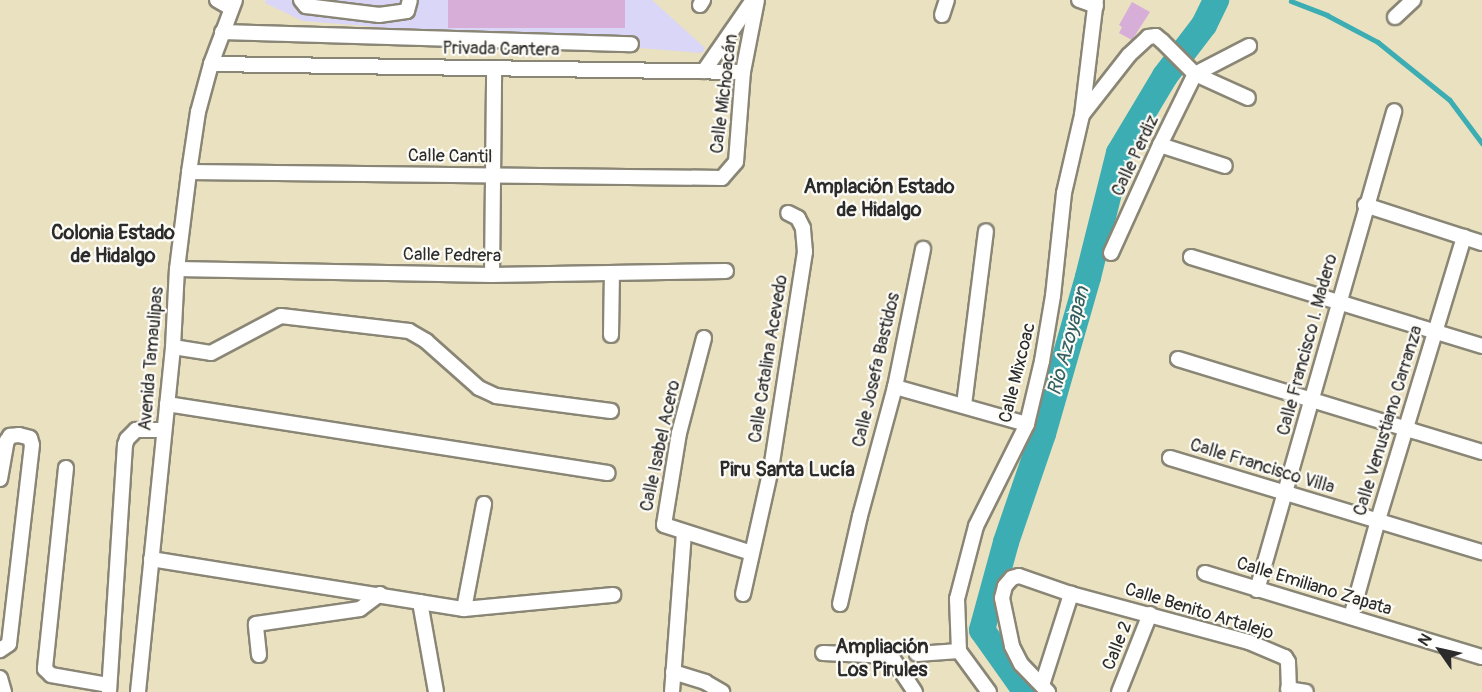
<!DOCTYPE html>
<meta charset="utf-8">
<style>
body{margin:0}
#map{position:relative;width:1482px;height:692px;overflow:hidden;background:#eae1c0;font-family:Pangolin,sans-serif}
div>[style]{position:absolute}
.built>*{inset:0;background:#dad6f7}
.stream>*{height:4.5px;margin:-2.25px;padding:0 2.25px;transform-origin:2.25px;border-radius:2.25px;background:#3badb3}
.river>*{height:26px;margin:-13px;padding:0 13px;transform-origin:13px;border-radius:13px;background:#3badb3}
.building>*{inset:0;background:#d6aed8;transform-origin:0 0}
.roads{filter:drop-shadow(2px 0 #8a8676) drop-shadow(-2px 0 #8a8676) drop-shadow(0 2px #8a8676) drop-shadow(0 -2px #8a8676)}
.minor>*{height:14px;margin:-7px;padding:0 7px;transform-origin:7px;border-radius:7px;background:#fff}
span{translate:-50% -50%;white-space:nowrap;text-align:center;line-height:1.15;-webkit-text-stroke:4.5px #fdfcf7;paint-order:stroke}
.street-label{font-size:18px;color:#2b2b2b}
.neighbourhood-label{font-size:20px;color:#2b2b2b;font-weight:700}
.water-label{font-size:20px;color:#315f61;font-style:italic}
.north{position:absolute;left:1410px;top:620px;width:60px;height:60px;-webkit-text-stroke:4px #fdfcf7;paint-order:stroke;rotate:304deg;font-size:16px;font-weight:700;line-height:24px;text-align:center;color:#2b2b2b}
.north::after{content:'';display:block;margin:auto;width:21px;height:27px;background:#2b2b2b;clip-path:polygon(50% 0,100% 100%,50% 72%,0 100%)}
</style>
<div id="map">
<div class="built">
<i style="clip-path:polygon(266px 0,652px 0,705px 48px,702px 53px,303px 21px,265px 3px)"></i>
</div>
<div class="stream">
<i style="left:1291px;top:1px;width:39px;rotate:21deg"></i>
<i style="left:1327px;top:15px;width:58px;rotate:27.9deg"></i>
<i style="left:1378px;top:42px;width:92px;rotate:38.9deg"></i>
<i style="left:1450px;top:100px;width:54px;rotate:53.3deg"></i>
</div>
<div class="river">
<i style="left:1026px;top:692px;width:76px;rotate:-125.4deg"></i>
<i style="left:982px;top:630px;width:91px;rotate:-74.7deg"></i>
<i style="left:1006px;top:542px;width:114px;rotate:-71.1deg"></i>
<i style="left:1043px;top:434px;width:163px;rotate:-74deg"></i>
<i style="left:1088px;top:277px;width:128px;rotate:-76deg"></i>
<i style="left:1119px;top:153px;width:90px;rotate:-59.1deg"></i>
<i style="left:1165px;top:76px;width:64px;rotate:-52.6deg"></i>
<i style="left:1204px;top:25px;width:28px;rotate:-64deg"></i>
</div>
<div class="building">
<i style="left:448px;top:0;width:177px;height:28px"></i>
<i style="clip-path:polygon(1132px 2px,1150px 12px,1132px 40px,1119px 33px,1122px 27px,1119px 25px)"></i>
</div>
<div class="roads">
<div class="minor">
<i style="left:217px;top:0;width:16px;rotate:30deg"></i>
<i style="left:301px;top:0;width:8px;rotate:50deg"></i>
<i style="left:306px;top:6px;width:74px;rotate:7deg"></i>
<i style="left:379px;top:15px;width:28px;rotate:-8deg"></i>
<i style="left:407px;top:11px;width:11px;rotate:-75deg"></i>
<i style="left:1079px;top:0;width:18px;rotate:19deg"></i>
<i style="left:700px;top:5px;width:6px;rotate:-59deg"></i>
<i style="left:942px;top:15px;width:16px;rotate:-72deg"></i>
<i style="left:1395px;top:17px;width:25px;rotate:-43deg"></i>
<i style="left:222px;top:32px;width:409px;rotate:1.7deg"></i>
<i style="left:211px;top:64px;width:532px;rotate:0.86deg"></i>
<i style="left:704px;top:71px;width:86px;rotate:-55.4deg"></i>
<i style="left:1082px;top:115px;width:76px;rotate:-51.9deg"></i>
<i style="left:1129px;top:55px;width:26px;rotate:-43deg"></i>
<i style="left:1148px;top:37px;width:8px;rotate:-7deg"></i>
<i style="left:1156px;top:36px;width:8px;rotate:40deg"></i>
<i style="left:1162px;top:41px;width:47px;rotate:45deg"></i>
<i style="left:1195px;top:74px;width:58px;rotate:24.4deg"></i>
<i style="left:1160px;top:145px;width:68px;rotate:17.9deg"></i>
<i style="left:189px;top:172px;width:533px;rotate:0.64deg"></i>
<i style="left:722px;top:178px;width:21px;rotate:-49deg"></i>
<i style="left:736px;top:162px;width:90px;rotate:-85.6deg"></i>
<i style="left:743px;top:72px;width:73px;rotate:-79deg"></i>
<i style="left:1365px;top:205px;width:123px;rotate:18deg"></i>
<i style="left:1111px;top:253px;width:119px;rotate:-65.6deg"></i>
<i style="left:1160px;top:145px;width:79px;rotate:-63.8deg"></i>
<i style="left:1195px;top:74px;width:61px;rotate:-27.4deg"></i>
<i style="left:1191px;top:257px;width:304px;rotate:17deg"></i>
<i style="left:177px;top:269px;width:315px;rotate:1.1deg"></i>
<i style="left:492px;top:275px;width:234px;rotate:-1deg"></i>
<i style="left:492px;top:275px;width:207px;rotate:-89.4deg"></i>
<i style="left:611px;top:335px;width:61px;rotate:-89.1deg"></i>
<i style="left:704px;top:338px;width:98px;rotate:104.7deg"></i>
<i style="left:679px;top:433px;width:93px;rotate:99.3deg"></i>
<i style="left:664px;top:525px;width:92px;rotate:17.7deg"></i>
<i style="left:173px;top:347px;width:38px;rotate:9deg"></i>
<i style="left:211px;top:353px;width:79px;rotate:-27.9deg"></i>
<i style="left:281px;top:316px;width:129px;rotate:6.7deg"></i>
<i style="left:409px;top:331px;width:20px;rotate:30deg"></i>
<i style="left:426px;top:341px;width:71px;rotate:41.6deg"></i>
<i style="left:479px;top:388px;width:19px;rotate:25deg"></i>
<i style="left:496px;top:396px;width:116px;rotate:7.4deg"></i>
<i style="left:1178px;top:359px;width:318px;rotate:17deg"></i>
<i style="left:895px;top:387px;width:137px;rotate:15.7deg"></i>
<i style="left:167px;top:404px;width:446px;rotate:8.9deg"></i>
<i style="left:964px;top:405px;width:175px;rotate:-82.8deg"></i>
<i style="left:1170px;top:458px;width:326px;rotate:16.8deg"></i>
<i style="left:66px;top:468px;width:202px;rotate:96deg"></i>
<i style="left:45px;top:669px;width:8px;rotate:45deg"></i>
<i style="left:51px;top:675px;width:59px;rotate:9.8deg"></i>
<i style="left:0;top:479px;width:39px;rotate:-80deg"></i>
<i style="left:7px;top:441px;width:6px;rotate:-59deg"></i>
<i style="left:10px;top:436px;width:9px;rotate:-6deg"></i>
<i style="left:19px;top:435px;width:11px;rotate:15deg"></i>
<i style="left:30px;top:438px;width:7px;rotate:74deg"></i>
<i style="left:32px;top:445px;width:200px;rotate:96.6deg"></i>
<i style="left:9px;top:644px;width:11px;rotate:146deg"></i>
<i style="left:151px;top:559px;width:317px;rotate:9.1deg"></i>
<i style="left:464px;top:609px;width:150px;rotate:-5.4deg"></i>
<i style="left:1205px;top:573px;width:289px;rotate:16.9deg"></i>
<i style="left:1257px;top:590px;width:498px;rotate:-74deg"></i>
<i style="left:743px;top:594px;width:128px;rotate:-77.4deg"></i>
<i style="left:771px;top:469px;width:220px;rotate:-81.1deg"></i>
<i style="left:805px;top:252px;width:24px;rotate:-95deg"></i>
<i style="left:803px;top:228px;width:11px;rotate:-117deg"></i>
<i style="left:798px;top:218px;width:11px;rotate:-153deg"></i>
<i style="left:420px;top:602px;width:91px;rotate:79.9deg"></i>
<i style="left:840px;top:604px;width:90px;rotate:-77.2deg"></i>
<i style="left:860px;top:516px;width:134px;rotate:-74.8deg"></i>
<i style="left:895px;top:387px;width:141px;rotate:-78.5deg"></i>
<i style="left:464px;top:609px;width:107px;rotate:-79.2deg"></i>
<i style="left:1351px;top:617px;width:101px;rotate:-74.4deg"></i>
<i style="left:1378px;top:520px;width:296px;rotate:-73.1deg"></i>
<i style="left:823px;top:653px;width:68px;rotate:2.5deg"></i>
<i style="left:891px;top:656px;width:43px;rotate:56.3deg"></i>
<i style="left:917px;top:654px;width:42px;rotate:-4.1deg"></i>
<i style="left:259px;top:655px;width:31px;rotate:-96deg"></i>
<i style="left:256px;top:624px;width:105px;rotate:-8.2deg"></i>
<i style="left:360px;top:609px;width:25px;rotate:-37deg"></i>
<i style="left:673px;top:672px;width:34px;rotate:17deg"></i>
<i style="left:705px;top:682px;width:20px;rotate:30deg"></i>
<i style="left:0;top:678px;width:15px;rotate:74deg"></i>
<i style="left:1042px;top:685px;width:96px;rotate:-72.3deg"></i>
<i style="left:1288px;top:689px;width:18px;rotate:9deg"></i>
<i style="left:109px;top:692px;width:248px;rotate:-86.3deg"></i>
<i style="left:125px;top:445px;width:6px;rotate:-72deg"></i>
<i style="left:127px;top:439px;width:13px;rotate:-45deg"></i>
<i style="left:136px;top:430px;width:28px"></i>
<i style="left:138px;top:692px;width:347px;rotate:-84.2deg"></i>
<i style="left:173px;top:347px;width:78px;rotate:-87.1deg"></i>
<i style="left:177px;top:269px;width:98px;rotate:-82.9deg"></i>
<i style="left:189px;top:172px;width:61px;rotate:-81.5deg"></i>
<i style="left:198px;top:112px;width:50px;rotate:-74.8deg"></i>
<i style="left:211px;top:64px;width:68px;rotate:-69.4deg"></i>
<i style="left:672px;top:692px;width:160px;rotate:-85.7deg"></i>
<i style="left:989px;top:692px;width:51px;rotate:-126.2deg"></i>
<i style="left:959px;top:651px;width:52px;rotate:-92.2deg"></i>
<i style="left:957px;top:599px;width:75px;rotate:-75.4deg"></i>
<i style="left:976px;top:526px;width:114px;rotate:-63.4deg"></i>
<i style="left:1027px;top:424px;width:65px;rotate:-76.6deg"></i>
<i style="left:1042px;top:361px;width:66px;rotate:-80.4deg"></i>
<i style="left:1053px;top:296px;width:104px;rotate:-83.9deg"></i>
<i style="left:1064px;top:193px;width:80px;rotate:-77deg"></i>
<i style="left:1082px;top:115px;width:116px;rotate:-83.1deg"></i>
<i style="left:1048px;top:692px;width:39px;rotate:-134deg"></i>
<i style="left:1021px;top:664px;width:20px;rotate:-117deg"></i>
<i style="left:1012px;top:646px;width:49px;rotate:-101.8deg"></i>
<i style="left:1002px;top:598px;width:12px;rotate:-76deg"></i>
<i style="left:1005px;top:586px;width:11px;rotate:-49deg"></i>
<i style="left:1012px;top:578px;width:7px;rotate:-16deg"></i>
<i style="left:1019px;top:576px;width:55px;rotate:19.1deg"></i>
<i style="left:1071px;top:594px;width:184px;rotate:15.1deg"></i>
<i style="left:1249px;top:642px;width:39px;rotate:23deg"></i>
<i style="left:1285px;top:657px;width:6px;rotate:59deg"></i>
<i style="left:1288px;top:662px;width:30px;rotate:88deg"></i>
<i style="left:1119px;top:692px;width:84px;rotate:-68.3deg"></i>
</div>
</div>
<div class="street-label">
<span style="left:501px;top:50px;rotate:1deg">Privada Cantera</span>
<span style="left:725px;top:94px;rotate:-83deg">Calle Michoacán</span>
<span style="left:1136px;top:156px;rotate:-65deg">Calle Perdiz</span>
<span style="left:450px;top:157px;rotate:1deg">Calle Cantil</span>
<span style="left:452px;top:256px;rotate:1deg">Calle Pedrera</span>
<span style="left:1308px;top:345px;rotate:-75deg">Calle Francisco I. Madero</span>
<span style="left:152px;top:359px;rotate:-85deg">Avenida Tamaulipas</span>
<span style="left:769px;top:359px;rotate:-81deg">Calle Catalina Acevedo</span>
<span style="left:877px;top:370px;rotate:-77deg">Calle Josefa Bastidos</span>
<span style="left:1018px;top:373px;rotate:-76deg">Calle Mixcoac</span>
<span style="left:1389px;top:421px;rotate:-73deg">Calle Venustiano Carranza</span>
<span style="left:661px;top:446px;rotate:-78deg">Calle Isabel Acero</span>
<span style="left:1262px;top:467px;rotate:17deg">Calle Francisco Villa</span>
<span style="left:1314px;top:587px;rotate:17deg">Calle Emiliano Zapata</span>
<span style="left:1199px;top:612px;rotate:17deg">Calle Benito Artalejo</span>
<span style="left:1118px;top:646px;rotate:-68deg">Calle 2</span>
</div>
<div class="neighbourhood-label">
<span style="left:879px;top:198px">Amplación Estado<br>de Hidalgo</span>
<span style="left:113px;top:244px">Colonia Estado<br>de Hidalgo</span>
<span style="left:787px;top:469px">Piru Santa Lucía</span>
<span style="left:882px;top:658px">Ampliación<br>Los Pirules</span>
</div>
<div class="water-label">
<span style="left:1068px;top:341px;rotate:-75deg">Rio Azoyapan</span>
</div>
<div class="north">N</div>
</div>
